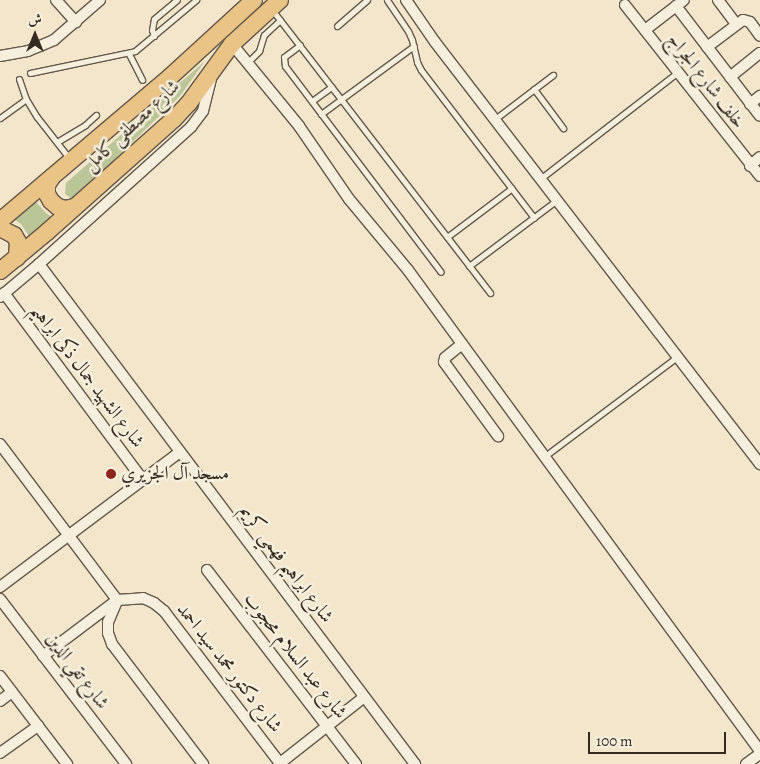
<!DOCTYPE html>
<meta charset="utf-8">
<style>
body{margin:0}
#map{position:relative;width:760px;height:764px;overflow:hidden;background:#f3e6cb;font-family:Alegreya,Amiri,serif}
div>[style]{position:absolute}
.green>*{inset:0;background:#bac598}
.roads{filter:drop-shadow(1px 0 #64594b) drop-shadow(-1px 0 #64594b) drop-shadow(0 1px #64594b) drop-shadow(0 -1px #64594b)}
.lane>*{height:5px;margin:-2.5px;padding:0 2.5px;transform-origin:2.5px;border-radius:2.5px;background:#f7efdd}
.street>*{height:10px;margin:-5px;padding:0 5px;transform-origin:5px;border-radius:5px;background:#f7efdd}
.primary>*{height:16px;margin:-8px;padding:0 8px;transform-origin:8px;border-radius:8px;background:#eac386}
.dots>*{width:14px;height:14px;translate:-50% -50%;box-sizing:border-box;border:2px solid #f7efdd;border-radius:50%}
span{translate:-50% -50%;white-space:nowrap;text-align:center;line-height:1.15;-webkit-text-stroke:5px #f7efdd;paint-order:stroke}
.street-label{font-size:19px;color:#352a20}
.poi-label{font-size:19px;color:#352a20}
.left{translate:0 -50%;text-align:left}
.north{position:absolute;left:10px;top:10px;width:50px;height:50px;-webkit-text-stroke:4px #f7efdd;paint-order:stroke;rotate:0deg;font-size:14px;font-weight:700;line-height:20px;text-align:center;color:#352a20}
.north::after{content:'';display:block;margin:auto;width:18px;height:22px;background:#352a20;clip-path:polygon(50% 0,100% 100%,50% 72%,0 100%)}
.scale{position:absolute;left:588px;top:732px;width:138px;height:22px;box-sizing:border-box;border:2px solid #352a20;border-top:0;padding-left:6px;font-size:15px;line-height:18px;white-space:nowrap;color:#352a20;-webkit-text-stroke:4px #f7efdd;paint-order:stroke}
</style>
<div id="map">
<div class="green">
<i style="clip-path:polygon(205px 61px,180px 96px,76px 197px,71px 198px,65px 194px,66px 183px)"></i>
<i style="clip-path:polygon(36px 202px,46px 213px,53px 218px,30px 238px,21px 224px,15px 220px)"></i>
</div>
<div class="roads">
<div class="lane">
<i style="left:387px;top:0;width:37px;rotate:56deg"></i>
<i style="left:408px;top:31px;width:10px;rotate:66deg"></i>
<i style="left:412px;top:40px;width:23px;rotate:77deg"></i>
<i style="left:417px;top:62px;width:9px;rotate:63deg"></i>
<i style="left:421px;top:70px;width:186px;rotate:52.6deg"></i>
<i style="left:273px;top:11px;width:356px;rotate:52.4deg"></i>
<i style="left:337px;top:26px;width:40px;rotate:-41deg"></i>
<i style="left:154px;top:36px;width:6px;rotate:-108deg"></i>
<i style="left:152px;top:30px;width:11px;rotate:-80deg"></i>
<i style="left:154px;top:19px;width:30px;rotate:-40deg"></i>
<i style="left:300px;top:45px;width:20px;rotate:143deg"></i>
<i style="left:284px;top:57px;width:9px;rotate:84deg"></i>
<i style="left:285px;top:66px;width:258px;rotate:52.9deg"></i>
<i style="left:129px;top:54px;width:29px;rotate:63deg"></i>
<i style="left:248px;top:62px;width:16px;rotate:-45deg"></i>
<i style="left:259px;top:51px;width:17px;rotate:-73deg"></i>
<i style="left:264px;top:35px;width:22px;rotate:-43deg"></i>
<i style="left:30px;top:73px;width:107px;rotate:-11.8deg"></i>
<i style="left:135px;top:51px;width:80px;rotate:-39.9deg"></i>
<i style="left:19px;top:79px;width:21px;rotate:71deg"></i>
<i style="left:26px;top:99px;width:21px;rotate:59deg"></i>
<i style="left:37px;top:117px;width:52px;rotate:52deg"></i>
<i style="left:534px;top:89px;width:49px;rotate:53.4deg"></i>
<i style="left:312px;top:101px;width:24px;rotate:-36deg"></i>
<i style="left:321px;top:114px;width:115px;rotate:-36.2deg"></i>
<i style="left:0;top:118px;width:32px;rotate:-36deg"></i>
<i style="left:495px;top:119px;width:73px;rotate:-37.2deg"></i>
<i style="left:57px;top:142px;width:33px;rotate:-31deg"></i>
<i style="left:85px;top:125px;width:15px;rotate:-42deg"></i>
<i style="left:540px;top:179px;width:175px;rotate:-37.8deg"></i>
<i style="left:447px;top:237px;width:81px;rotate:-37deg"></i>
<i style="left:469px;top:266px;width:110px;rotate:-36.9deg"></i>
<i style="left:545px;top:456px;width:165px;rotate:-36.9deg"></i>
</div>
<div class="street">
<i style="left:56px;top:0;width:30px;rotate:48deg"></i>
<i style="left:406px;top:0;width:51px;rotate:55.4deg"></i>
<i style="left:435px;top:42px;width:533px;rotate:52.4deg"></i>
<i style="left:718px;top:0;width:30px;rotate:53deg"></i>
<i style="left:625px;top:5px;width:218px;rotate:51.7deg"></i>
<i style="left:676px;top:6px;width:138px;rotate:52.6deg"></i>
<i style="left:645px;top:30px;width:49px;rotate:-37.6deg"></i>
<i style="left:232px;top:44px;width:106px;rotate:50.7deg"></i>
<i style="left:299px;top:126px;width:88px;rotate:55.6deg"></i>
<i style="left:349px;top:199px;width:92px;rotate:50.3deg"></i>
<i style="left:408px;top:270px;width:596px;rotate:53.8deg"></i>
<i style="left:707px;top:47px;width:45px;rotate:-36.9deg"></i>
<i style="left:743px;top:20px;width:7px;rotate:16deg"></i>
<i style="left:750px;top:22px;width:17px;rotate:54deg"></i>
<i style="left:0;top:56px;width:28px;rotate:-10deg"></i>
<i style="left:28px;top:51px;width:28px;rotate:-23deg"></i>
<i style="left:54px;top:40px;width:61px;rotate:-41deg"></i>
<i style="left:730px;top:77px;width:38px;rotate:-39deg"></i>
<i style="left:750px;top:104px;width:13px;rotate:-39deg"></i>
<i style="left:750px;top:166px;width:13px;rotate:-42deg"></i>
<i style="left:39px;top:264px;width:626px;rotate:53.06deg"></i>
<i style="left:4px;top:293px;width:233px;rotate:53.4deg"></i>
<i style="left:0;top:297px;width:51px;rotate:-40.2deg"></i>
<i style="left:39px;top:264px;width:205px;rotate:-42deg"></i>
<i style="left:191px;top:127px;width:20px;rotate:-53deg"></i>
<i style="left:203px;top:111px;width:36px;rotate:-76deg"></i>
<i style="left:462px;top:344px;width:22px;rotate:141deg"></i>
<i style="left:445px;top:358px;width:4px;rotate:104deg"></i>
<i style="left:444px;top:362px;width:92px;rotate:53.9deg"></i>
<i style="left:0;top:444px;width:195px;rotate:53.1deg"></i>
<i style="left:207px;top:570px;width:245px;rotate:52.5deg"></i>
<i style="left:0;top:587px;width:225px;rotate:-36.9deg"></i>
<i style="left:0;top:599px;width:208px;rotate:52.6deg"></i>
<i style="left:117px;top:601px;width:23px;rotate:113deg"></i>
<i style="left:108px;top:622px;width:11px;rotate:90deg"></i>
<i style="left:108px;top:633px;width:12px;rotate:70deg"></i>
<i style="left:112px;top:644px;width:151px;rotate:52.8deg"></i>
<i style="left:43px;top:656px;width:93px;rotate:-37.1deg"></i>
<i style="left:117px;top:600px;width:26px;rotate:-4deg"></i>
<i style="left:143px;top:598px;width:12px;rotate:24deg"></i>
<i style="left:154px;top:603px;width:13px;rotate:39deg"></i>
<i style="left:164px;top:611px;width:191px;rotate:52.7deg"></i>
<i style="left:0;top:676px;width:111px;rotate:52.7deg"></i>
<i style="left:0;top:701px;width:15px;rotate:-37deg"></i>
<i style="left:0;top:753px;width:47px;rotate:-35.4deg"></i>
<i style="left:279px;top:764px;width:108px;rotate:-38.2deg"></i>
<i style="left:746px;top:764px;width:17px;rotate:-36deg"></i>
</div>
<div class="primary">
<i style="left:52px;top:177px;width:9px;rotate:122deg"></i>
<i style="left:47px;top:185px;width:9px;rotate:90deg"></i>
<i style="left:47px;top:194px;width:8px;rotate:60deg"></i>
<i style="left:51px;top:201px;width:9px;rotate:41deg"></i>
<i style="left:58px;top:207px;width:8px;rotate:14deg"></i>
<i style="left:66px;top:209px;width:8px;rotate:-14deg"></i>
<i style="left:0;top:221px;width:223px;rotate:-40.3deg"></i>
<i style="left:170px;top:77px;width:114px;rotate:-42.5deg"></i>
<i style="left:0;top:228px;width:16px;rotate:27deg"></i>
<i style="left:14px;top:235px;width:8px;rotate:60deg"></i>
<i style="left:18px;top:242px;width:16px;rotate:94deg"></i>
<i style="left:0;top:271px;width:61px;rotate:-39.7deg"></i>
<i style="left:47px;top:232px;width:170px;rotate:-41.7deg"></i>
<i style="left:174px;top:119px;width:22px;rotate:-47deg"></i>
<i style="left:189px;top:103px;width:73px;rotate:-53.9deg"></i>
<i style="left:232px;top:44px;width:65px;rotate:-42.5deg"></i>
</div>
</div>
<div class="dots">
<i style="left:111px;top:474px;background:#8f2418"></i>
</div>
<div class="street-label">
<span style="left:706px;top:81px;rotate:52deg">خلف شارع الجراج</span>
<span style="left:132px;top:126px;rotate:-43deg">شارع مصطفى كامل</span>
<span style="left:87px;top:376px;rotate:53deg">شارع الشهيد جمال ذكى ابراهيم</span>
<span style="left:286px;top:564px;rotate:53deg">شارع ابراهيم فهمي كريم</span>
<span style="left:295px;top:656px;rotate:52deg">شارع عبد السلام محجوب</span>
<span style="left:229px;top:668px;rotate:52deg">شارع دكتور محمد سيد احمد</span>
<span style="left:77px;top:671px;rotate:53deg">شارع تقي الدين</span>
</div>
<div class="poi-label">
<span class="left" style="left:121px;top:474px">مسجد آل الجزيري</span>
</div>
<div class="north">ش</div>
<div class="scale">100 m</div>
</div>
